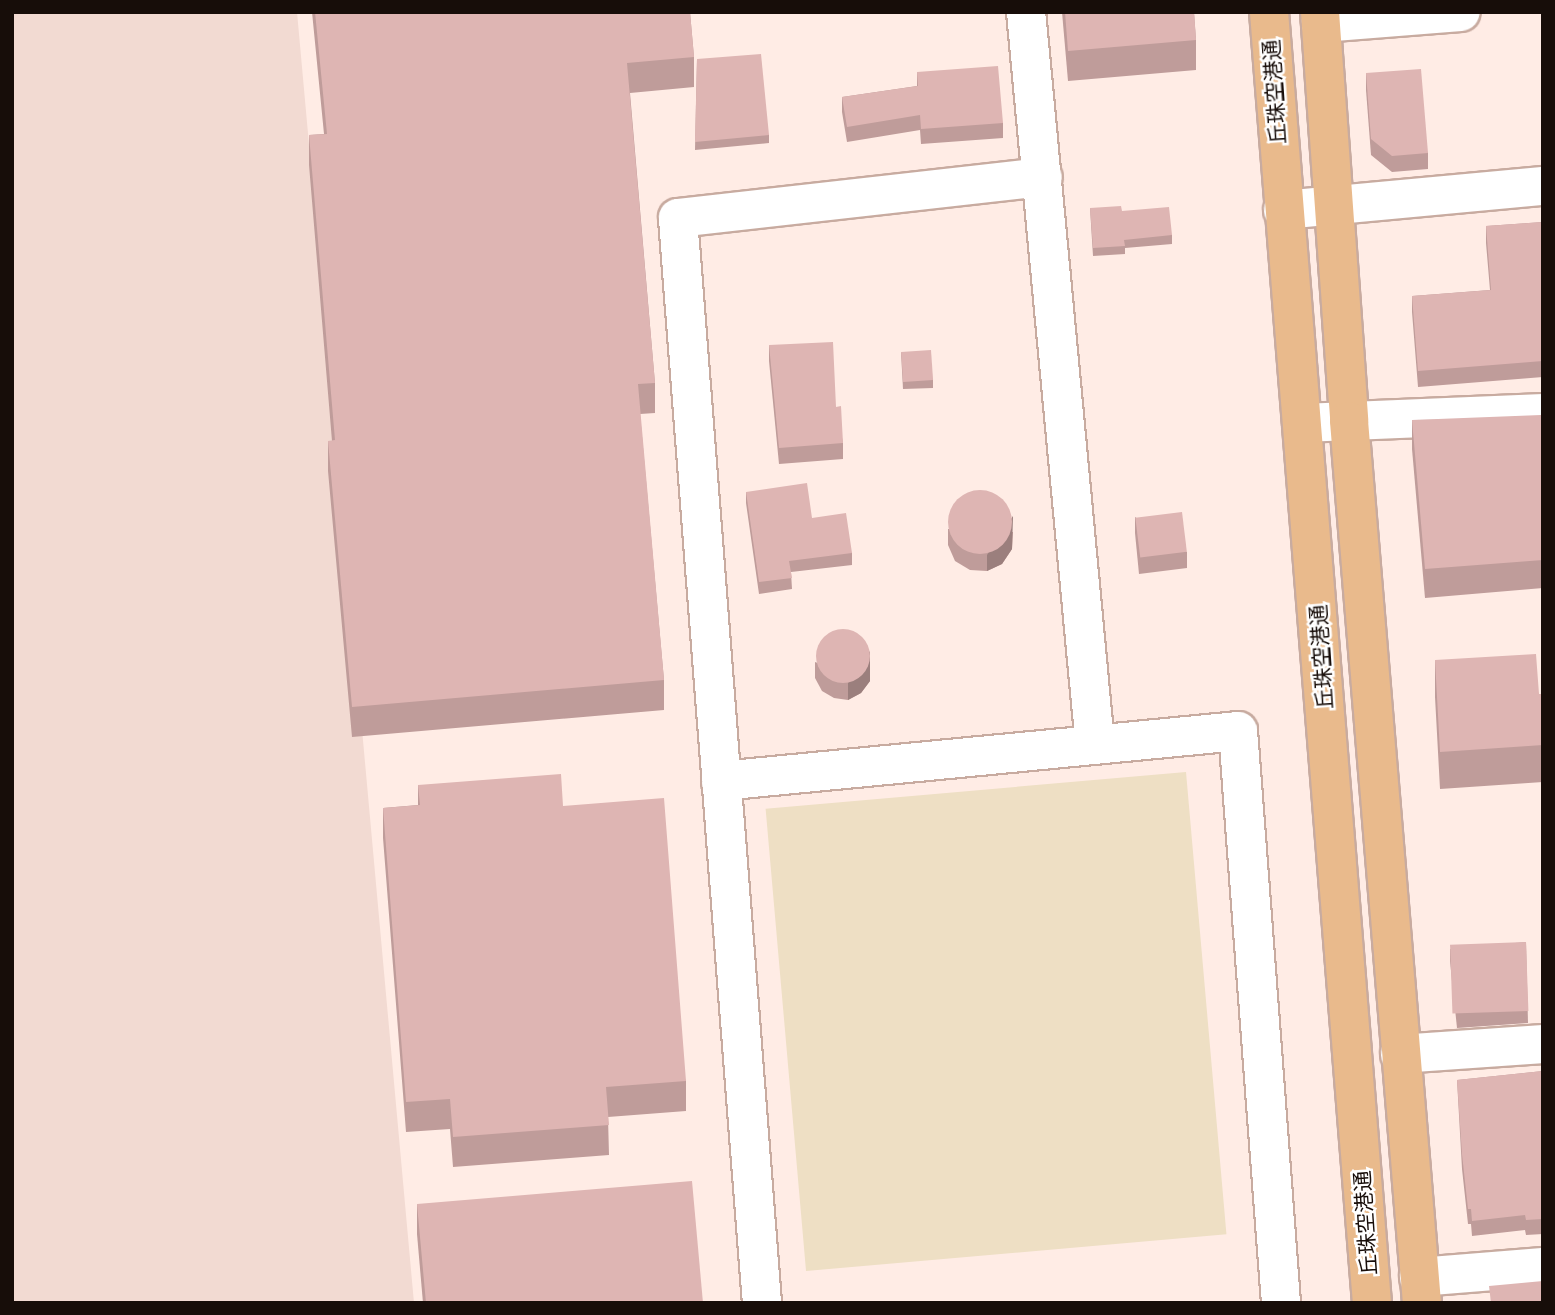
<!DOCTYPE html>
<meta charset="utf-8">
<style>
body{margin:0}
#map{position:relative;width:1555px;height:1315px;overflow:hidden;background:#ffece5;font-family:"Noto Sans","Noto Sans JP",sans-serif}
div>[style]{position:absolute}
.built>*{inset:0;background:#f2dad2}
.green>*{inset:0;background:#eedfc4;transform-origin:0 0}
.roads{filter:drop-shadow(2px 0 #c8aba0) drop-shadow(-2px 0 #c8aba0) drop-shadow(0 2px #c8aba0) drop-shadow(0 -2px #c8aba0)}
.minor>*{height:38px;margin:-19px;padding:0 19px;transform-origin:19px;border-radius:19px;background:#fff}
.major>*{height:38px;margin:-19px;padding:0 19px;transform-origin:19px;border-radius:19px;background:#e9ba8c}
.wall>*{inset:0;background:#bf9c9a}
.shaded-wall>*{inset:0;background:#9b7f7d}
.building>*{inset:0;background:#deb5b3;transform-origin:0 0}
.round{border-radius:50%}
span{translate:-50% -50%;white-space:nowrap;text-align:center;line-height:1.15;-webkit-text-stroke:5px #fff;paint-order:stroke}
.street-label{font-size:21px;color:#170d09}
.frame{position:absolute;inset:0;border:14px solid #170d09;pointer-events:none}
</style>
<div id="map">
<div class="built">
<i style="clip-path:polygon(12px 12px,297px 12px,414px 1303px,12px 1303px)"></i>
</div>
<div class="green">
<i style="left:1186px;top:772px;width:464px;height:422px;rotate:85deg"></i>
</div>
<div class="roads">
<div class="minor">
<i style="left:1026px;top:12px;width:736px;rotate:84.62deg"></i>
<i style="left:1321px;top:23px;width:140px;rotate:-4.5deg"></i>
<i style="left:1283px;top:210px;width:261px;rotate:-5.3deg"></i>
<i style="left:1303px;top:423px;width:240px;rotate:-2.4deg"></i>
<i style="left:721px;top:781px;width:519px;rotate:-5.52deg"></i>
<i style="left:1238px;top:731px;width:574px;rotate:85.7deg"></i>
<i style="left:1400px;top:1054px;width:143px;rotate:-4deg"></i>
<i style="left:1419px;top:1277px;width:124px;rotate:-4.6deg"></i>
<i style="left:762px;top:1303px;width:1088px;rotate:-94.43deg"></i>
<i style="left:678px;top:218px;width:367px;rotate:-6.4deg"></i>
</div>
<div class="major">
<i style="left:1269px;top:12px;width:1295px;rotate:85.44deg"></i>
<i style="left:1320px;top:12px;width:410px;rotate:85.9deg"></i>
<i style="left:1349px;top:421px;width:885px;rotate:85.27deg"></i>
</div>
</div>
<div class="wall">
<i style="clip-path:polygon(312px 12px,690px 12px,694px 57px,694px 87px,630px 93px,655px 383px,655px 413px,640px 414px,664px 680px,664px 710px,352px 737px,328px 471px,328px 441px,332px 441px,309px 165px,309px 135px,324px 134px)"></i>
<i style="clip-path:polygon(1062px 12px,1194px 12px,1196px 40px,1196px 70px,1068px 81px)"></i>
<i style="clip-path:polygon(697px 59px,769px 135px,769px 143px,695px 150px)"></i>
<i style="clip-path:polygon(917px 72px,1003px 123px,1003px 138px,921px 144px,920px 130px,847px 142px,842px 112px,842px 97px,917px 86px)"></i>
<i style="clip-path:polygon(1366px 73px,1428px 153px,1428px 169px,1392px 172px,1371px 155px,1366px 90px)"></i>
<i style="clip-path:polygon(1090px 208px,1172px 235px,1172px 244px,1125px 248px,1125px 254px,1093px 256px)"></i>
<i style="clip-path:polygon(1543px 222px,1543px 377px,1418px 387px,1412px 312px,1412px 296px,1490px 290px,1486px 243px,1486px 226px)"></i>
<i style="clip-path:polygon(769px 345px,836px 407px,843px 443px,843px 459px,779px 464px,769px 361px)"></i>
<i style="clip-path:polygon(901px 352px,933px 380px,933px 388px,903px 389px)"></i>
<i style="clip-path:polygon(1543px 419px,1543px 588px,1425px 598px,1412px 449px,1412px 420px)"></i>
<i style="clip-path:polygon(746px 492px,812px 518px,852px 553px,852px 565px,791px 572px,792px 589px,759px 594px,746px 503px)"></i>
<i style="clip-path:polygon(1135px 517px,1187px 552px,1187px 568px,1139px 574px,1135px 533px)"></i>
<i style="clip-path:polygon(948px 529px,1013px 532px,1012px 549px,1002px 564px,987px 571px,970px 570px,955px 561px,948px 545px)"></i>
<i style="clip-path:polygon(1435px 660px,1539px 694px,1543px 694px,1543px 782px,1440px 789px,1435px 697px)"></i>
<i style="clip-path:polygon(815px 662px,870px 681px,861px 693px,848px 700px,834px 698px,822px 691px,815px 678px)"></i>
<i style="clip-path:polygon(418px 785px,563px 806px,686px 1081px,686px 1111px,608px 1117px,609px 1155px,453px 1167px,450px 1129px,406px 1132px,383px 838px,383px 808px,418px 805px)"></i>
<i style="clip-path:polygon(1526px 942px,1528px 1023px,1457px 1028px,1450px 961px,1450px 949px)"></i>
<i style="clip-path:polygon(1543px 1071px,1543px 1234px,1526px 1235px,1525px 1230px,1472px 1236px,1471px 1224px,1468px 1224px,1462px 1169px,1457px 1080px)"></i>
<i style="clip-path:polygon(417px 1204px,703px 1303px,423px 1303px,417px 1234px)"></i>
</div>
<div class="shaded-wall">
<i style="clip-path:polygon(1013px 516px,1012px 549px,1002px 564px,987px 571px,987px 555px)"></i>
<i style="clip-path:polygon(870px 651px,870px 681px,861px 693px,848px 700px,848px 683px)"></i>
</div>
<div class="building">
<i style="clip-path:polygon(315px 12px,690px 12px,694px 57px,627px 63px,655px 383px,638px 384px,664px 680px,352px 707px,328px 441px,335px 440px,309px 135px,327px 134px)"></i>
<i style="clip-path:polygon(1065px 12px,1194px 12px,1196px 40px,1068px 51px)"></i>
<i style="clip-path:polygon(761px 54px,769px 135px,695px 142px,697px 59px)"></i>
<i style="clip-path:polygon(998px 66px,1003px 123px,921px 129px,920px 115px,847px 127px,842px 97px,918px 86px,917px 72px)"></i>
<i style="clip-path:polygon(1421px 69px,1428px 153px,1392px 156px,1371px 139px,1366px 73px)"></i>
<i style="clip-path:polygon(1121px 206px,1122px 211px,1169px 207px,1172px 235px,1124px 240px,1125px 246px,1093px 248px,1090px 208px)"></i>
<i style="clip-path:polygon(1543px 222px,1543px 361px,1418px 371px,1412px 296px,1491px 290px,1486px 226px)"></i>
<i style="clip-path:polygon(833px 342px,836px 407px,841px 406px,843px 443px,779px 448px,769px 345px)"></i>
<i style="left:931px;top:350px;width:30px;height:30px;rotate:86deg"></i>
<i style="clip-path:polygon(1541px 415px,1541px 419px,1543px 419px,1543px 560px,1425px 569px,1412px 420px)"></i>
<i style="clip-path:polygon(807px 483px,812px 518px,846px 513px,852px 553px,789px 561px,792px 578px,759px 582px,746px 492px)"></i>
<i class="round" style="left:948px;top:490px;width:64px;height:64px"></i>
<i style="left:1182px;top:512px;width:40px;height:47px;rotate:83deg"></i>
<i class="round" style="left:816px;top:629px;width:54px;height:54px"></i>
<i style="clip-path:polygon(1536px 654px,1539px 694px,1543px 694px,1543px 745px,1440px 752px,1435px 660px)"></i>
<i style="clip-path:polygon(561px 774px,563px 806px,664px 798px,686px 1081px,606px 1087px,609px 1125px,453px 1137px,450px 1099px,406px 1102px,383px 808px,420px 805px,418px 785px)"></i>
<i style="left:1526px;top:942px;width:69px;height:76px;rotate:88deg"></i>
<i style="clip-path:polygon(1543px 1071px,1543px 1219px,1526px 1220px,1525px 1215px,1472px 1221px,1471px 1209px,1468px 1209px,1462px 1154px,1457px 1080px)"></i>
<i style="clip-path:polygon(692px 1181px,703px 1303px,426px 1303px,417px 1204px)"></i>
<i style="clip-path:polygon(1543px 1281px,1543px 1303px,1491px 1303px,1489px 1286px)"></i>
</div>
<div class="street-label">
<span style="left:1274px;top:92px;rotate:-94deg">丘珠空港通</span>
<span style="left:1321px;top:657px;rotate:-94deg">丘珠空港通</span>
<span style="left:1365px;top:1223px;rotate:-94deg">丘珠空港通</span>
</div>
<div class="frame"></div>
</div>
